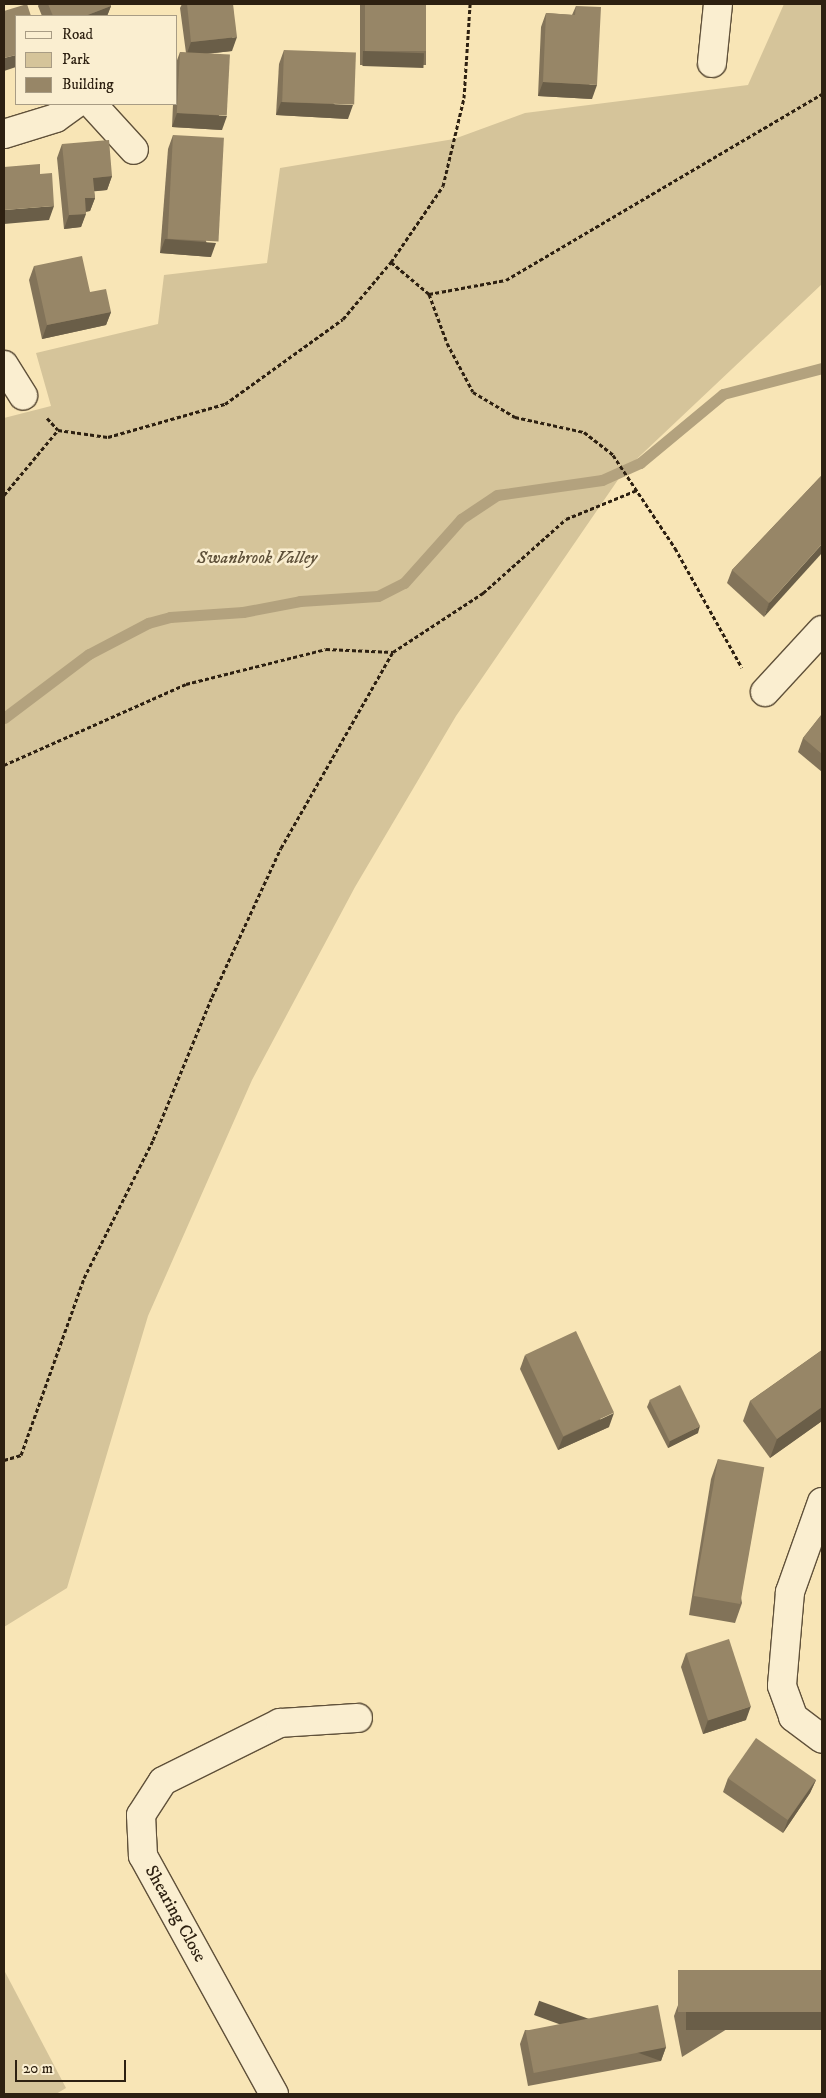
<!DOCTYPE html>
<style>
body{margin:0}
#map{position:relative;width:826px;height:2098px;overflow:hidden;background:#f8e5b6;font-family:"IM FELL DW Pica",serif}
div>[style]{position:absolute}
.green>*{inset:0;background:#d5c49a}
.stream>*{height:11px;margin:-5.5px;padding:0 5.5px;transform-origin:5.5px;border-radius:5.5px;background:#b3a27e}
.path>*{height:3px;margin-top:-1.5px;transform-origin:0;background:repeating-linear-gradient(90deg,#2d2011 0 4px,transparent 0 6.5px)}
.roads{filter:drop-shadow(1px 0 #60513a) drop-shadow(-1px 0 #60513a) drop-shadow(0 1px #60513a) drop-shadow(0 -1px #60513a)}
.minor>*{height:28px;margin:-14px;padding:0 14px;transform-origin:14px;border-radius:14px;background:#faeed0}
.wall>*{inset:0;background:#827359;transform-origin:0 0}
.shaded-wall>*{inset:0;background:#6a5e48;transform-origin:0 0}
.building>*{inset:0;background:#978667;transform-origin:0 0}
span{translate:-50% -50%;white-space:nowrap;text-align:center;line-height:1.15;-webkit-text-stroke:5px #faeed0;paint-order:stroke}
.park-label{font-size:18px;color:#5f513a;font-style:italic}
.street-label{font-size:18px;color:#2d2011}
.frame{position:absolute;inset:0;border:5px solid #2d2011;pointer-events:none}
.legend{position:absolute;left:15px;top:15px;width:162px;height:90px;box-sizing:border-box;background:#faeed0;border:1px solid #a89c84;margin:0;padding:6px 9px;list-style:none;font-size:15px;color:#2d2011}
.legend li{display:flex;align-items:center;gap:10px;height:25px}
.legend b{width:25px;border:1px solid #a89c84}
.scale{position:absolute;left:15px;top:2060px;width:111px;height:22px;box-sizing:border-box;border:2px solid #2d2011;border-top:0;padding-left:6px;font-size:15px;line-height:18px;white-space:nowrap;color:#2d2011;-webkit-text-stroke:4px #faeed0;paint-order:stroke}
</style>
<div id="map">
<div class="green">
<i style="clip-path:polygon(784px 4px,822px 4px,822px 284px,624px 471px,456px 716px,355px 887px,252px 1080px,148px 1316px,67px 1588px,4px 1627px,4px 418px,51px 406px,36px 353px,158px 324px,164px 275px,267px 263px,280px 168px,454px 139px,525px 113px,748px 85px)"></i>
<i style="clip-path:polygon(4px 1970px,66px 2088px,56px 2094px,4px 2094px)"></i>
</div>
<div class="stream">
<i style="left:4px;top:718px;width:106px;rotate:-37deg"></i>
<i style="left:89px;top:654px;width:67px;rotate:-27.7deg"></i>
<i style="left:148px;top:623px;width:23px;rotate:-15deg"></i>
<i style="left:170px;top:617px;width:73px;rotate:-3.9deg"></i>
<i style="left:243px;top:612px;width:58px;rotate:-10.9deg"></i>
<i style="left:300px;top:601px;width:78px;rotate:-3.7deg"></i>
<i style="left:378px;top:596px;width:29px;rotate:-27deg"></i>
<i style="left:404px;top:583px;width:86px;rotate:-48.3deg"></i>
<i style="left:461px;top:519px;width:43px;rotate:-33.7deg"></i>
<i style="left:497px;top:495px;width:106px;rotate:-8.1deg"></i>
<i style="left:602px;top:480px;width:42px;rotate:-24.1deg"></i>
<i style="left:640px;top:463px;width:108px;rotate:-39.7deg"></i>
<i style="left:723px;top:394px;width:102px;rotate:-14.7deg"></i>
</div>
<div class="path">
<i style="left:391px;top:262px;width:50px;rotate:40.1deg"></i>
<i style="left:429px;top:294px;width:52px;rotate:69.8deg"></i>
<i style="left:447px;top:343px;width:55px;rotate:62deg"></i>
<i style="left:473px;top:392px;width:49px;rotate:30.8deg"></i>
<i style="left:515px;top:417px;width:71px;rotate:12.3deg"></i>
<i style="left:584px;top:432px;width:37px;rotate:38deg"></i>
<i style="left:613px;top:455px;width:112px;rotate:56.3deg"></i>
<i style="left:675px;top:548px;width:137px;rotate:60.8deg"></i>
<i style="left:429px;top:294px;width:78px;rotate:-10.3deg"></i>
<i style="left:506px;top:280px;width:367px;rotate:-30.5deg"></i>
<i style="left:47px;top:418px;width:16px;rotate:47deg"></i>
<i style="left:58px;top:430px;width:50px;rotate:8deg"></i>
<i style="left:108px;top:437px;width:122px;rotate:-15.8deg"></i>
<i style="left:225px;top:404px;width:145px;rotate:-35.8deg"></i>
<i style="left:343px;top:319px;width:75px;rotate:-49.9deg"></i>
<i style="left:391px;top:262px;width:92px;rotate:-55.6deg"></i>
<i style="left:443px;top:186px;width:90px;rotate:-76.6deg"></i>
<i style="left:464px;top:98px;width:94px;rotate:-86.3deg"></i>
<i style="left:4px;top:495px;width:85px;rotate:-50.3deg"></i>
<i style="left:4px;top:765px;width:199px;rotate:-24deg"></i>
<i style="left:186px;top:684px;width:144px;rotate:-14deg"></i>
<i style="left:326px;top:649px;width:67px;rotate:2.6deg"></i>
<i style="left:4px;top:1460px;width:18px;rotate:-16deg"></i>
<i style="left:21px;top:1455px;width:188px;rotate:-70.4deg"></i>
<i style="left:84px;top:1278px;width:154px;rotate:-63.4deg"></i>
<i style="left:153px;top:1140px;width:155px;rotate:-67.6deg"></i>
<i style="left:212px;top:997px;width:164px;rotate:-65.2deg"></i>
<i style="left:281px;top:848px;width:226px;rotate:-60.3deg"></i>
<i style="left:393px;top:652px;width:108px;rotate:-33.2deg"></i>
<i style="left:483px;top:593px;width:111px;rotate:-41.7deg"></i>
<i style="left:566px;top:519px;width:77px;rotate:-22.2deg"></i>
</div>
<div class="roads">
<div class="minor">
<i style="left:712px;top:63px;width:59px;rotate:-84.2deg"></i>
<i style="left:92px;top:104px;width:62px;rotate:47.6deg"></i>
<i style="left:4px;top:134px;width:54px;rotate:-17.1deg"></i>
<i style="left:56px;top:118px;width:24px;rotate:-36deg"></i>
<i style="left:4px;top:365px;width:36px;rotate:58deg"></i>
<i style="left:765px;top:692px;width:84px;rotate:-47.4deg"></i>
<i style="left:822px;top:1502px;width:96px;rotate:109.6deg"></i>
<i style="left:790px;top:1592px;width:94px;rotate:94.9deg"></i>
<i style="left:782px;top:1686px;width:33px;rotate:70deg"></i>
<i style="left:793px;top:1717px;width:36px;rotate:37deg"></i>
<i style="left:274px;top:2094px;width:272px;rotate:-118.8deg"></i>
<i style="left:143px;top:1856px;width:41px;rotate:-92.8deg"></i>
<i style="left:141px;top:1815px;width:40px;rotate:-57.1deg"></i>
<i style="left:163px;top:1781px;width:131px;rotate:-26.4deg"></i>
<i style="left:280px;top:1723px;width:78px;rotate:-3.7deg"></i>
</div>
</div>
<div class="wall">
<i style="clip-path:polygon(39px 4px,110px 4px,111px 6px,107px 16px,42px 16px,38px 6px)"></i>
<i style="clip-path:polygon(182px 4px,233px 4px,232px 51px,206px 54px,222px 130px,172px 127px,173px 104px,176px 104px,176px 63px,180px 52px,186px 53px,180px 8px)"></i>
<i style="left:360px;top:4px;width:66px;height:61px"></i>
<i style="clip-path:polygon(576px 6px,592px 99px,538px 96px,541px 27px,546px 13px,572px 15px)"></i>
<i style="clip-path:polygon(284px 50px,348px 119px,276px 115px,279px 64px)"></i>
<i style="clip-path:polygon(173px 135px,211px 257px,160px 253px,168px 149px)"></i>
<i style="clip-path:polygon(62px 144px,112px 176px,107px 190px,94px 191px,95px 198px,90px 211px,86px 212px,81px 227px,64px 229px,57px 158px)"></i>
<i style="clip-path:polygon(34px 266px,90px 292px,111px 312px,106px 325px,42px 339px,29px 280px)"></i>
<i style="clip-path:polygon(822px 475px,764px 617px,727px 583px,732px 570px)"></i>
<i style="clip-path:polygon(822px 714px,822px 772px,798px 752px,803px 738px)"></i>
<i style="clip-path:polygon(822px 1350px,822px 1421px,770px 1458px,743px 1421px,750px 1401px)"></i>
<i style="clip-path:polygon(525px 1355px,609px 1427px,558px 1450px,520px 1369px)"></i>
<i style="clip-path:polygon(650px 1400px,698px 1433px,668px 1448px,647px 1407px)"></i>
<i style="clip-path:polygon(718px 1459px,742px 1603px,735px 1623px,689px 1615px,711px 1479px)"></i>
<i style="clip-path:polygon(686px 1653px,746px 1720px,703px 1734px,681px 1667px)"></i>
<i style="clip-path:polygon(728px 1778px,816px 1780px,810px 1793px,783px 1833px,723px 1792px)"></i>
<i style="clip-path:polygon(822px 1970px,682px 2057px,674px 2016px,681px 1997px)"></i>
<i style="clip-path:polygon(525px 2030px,666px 2047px,661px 2061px,528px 2086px,520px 2044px)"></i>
</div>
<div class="shaded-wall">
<i style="clip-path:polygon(111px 6px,107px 16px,85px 16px)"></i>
<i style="clip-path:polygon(237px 37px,232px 51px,186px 56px,191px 42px)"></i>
<i style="left:363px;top:51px;width:61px;height:15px;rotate:2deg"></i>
<i style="clip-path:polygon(16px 55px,16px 67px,4px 71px,4px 58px)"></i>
<i style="clip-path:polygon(543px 82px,597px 85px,592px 99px,538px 96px)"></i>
<i style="clip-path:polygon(281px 102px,353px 105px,348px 119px,276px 115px)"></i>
<i style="clip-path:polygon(177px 113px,227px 116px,222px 130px,172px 127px)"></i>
<i style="clip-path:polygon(112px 176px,107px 190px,88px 192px,93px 178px)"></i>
<i style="clip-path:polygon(85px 198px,95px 198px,90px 211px,80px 212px)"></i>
<i style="clip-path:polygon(54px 206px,49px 220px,4px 224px,4px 210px)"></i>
<i style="clip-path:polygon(86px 214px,81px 227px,64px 229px,69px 215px)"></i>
<i style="clip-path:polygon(165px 239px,216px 243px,211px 257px,160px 253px)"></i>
<i style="clip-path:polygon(111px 312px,106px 325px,42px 339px,47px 325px)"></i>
<i style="clip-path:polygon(822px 544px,822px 553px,764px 617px,769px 603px)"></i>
<i style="clip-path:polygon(822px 1407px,822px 1421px,770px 1458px,777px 1439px)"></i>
<i style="clip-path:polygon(614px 1413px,609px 1427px,558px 1450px,563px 1437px)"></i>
<i style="clip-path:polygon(700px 1426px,698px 1433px,668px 1448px,670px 1441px)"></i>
<i style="clip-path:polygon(751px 1706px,746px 1720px,703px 1734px,708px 1720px)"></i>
<i style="clip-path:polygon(816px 1780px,810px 1793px,783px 1833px,788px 1820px)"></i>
<i style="left:822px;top:2012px;width:18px;height:136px;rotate:90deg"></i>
<i style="left:666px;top:2047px;width:15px;height:135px;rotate:110deg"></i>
</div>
<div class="building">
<i style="clip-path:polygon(27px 4px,31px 16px,16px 16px,16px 55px,4px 58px,4px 11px)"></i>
<i style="clip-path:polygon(48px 4px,110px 4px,111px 6px,85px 16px,53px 16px)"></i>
<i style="clip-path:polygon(187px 4px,233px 4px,237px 37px,191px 42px)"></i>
<i style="left:365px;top:4px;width:61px;height:47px"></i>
<i style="clip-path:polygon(576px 6px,601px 7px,597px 85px,543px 82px,546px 13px,575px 15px)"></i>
<i style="left:284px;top:50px;width:72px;height:52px;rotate:2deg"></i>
<i style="left:180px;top:52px;width:50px;height:61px;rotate:3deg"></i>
<i style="left:173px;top:135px;width:51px;height:104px;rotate:3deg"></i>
<i style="clip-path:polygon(109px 140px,112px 176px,93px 178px,95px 198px,85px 198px,86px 214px,69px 215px,62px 144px)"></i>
<i style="clip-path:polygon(40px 164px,40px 174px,52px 173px,54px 206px,4px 210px,4px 167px)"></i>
<i style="clip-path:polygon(82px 256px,90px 292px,106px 289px,111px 312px,47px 325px,34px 266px)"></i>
<i style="clip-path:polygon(822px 475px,822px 544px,769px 603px,732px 570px)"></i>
<i style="clip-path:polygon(822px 714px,822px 754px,803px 738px)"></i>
<i style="left:576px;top:1331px;width:90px;height:56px;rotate:65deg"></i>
<i style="clip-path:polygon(822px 1350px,822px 1407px,777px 1439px,750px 1401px)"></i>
<i style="left:680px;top:1385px;width:46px;height:34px;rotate:64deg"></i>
<i style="left:718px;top:1459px;width:47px;height:139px;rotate:10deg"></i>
<i style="left:729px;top:1639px;width:71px;height:45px;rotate:72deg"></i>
<i style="left:756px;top:1738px;width:73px;height:49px;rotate:35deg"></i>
<i style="left:822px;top:1970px;width:42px;height:144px;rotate:90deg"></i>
<i style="left:658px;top:2005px;width:43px;height:135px;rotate:79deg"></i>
</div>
<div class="park-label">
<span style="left:257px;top:558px">Swanbrook Valley</span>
</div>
<div class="street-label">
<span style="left:175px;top:1914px;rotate:61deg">Shearing Close</span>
</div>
<div class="frame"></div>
<ul class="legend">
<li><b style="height:6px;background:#faeed0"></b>Road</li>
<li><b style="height:14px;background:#d5c49a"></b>Park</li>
<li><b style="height:14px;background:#978667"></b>Building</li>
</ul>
<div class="scale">20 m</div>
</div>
